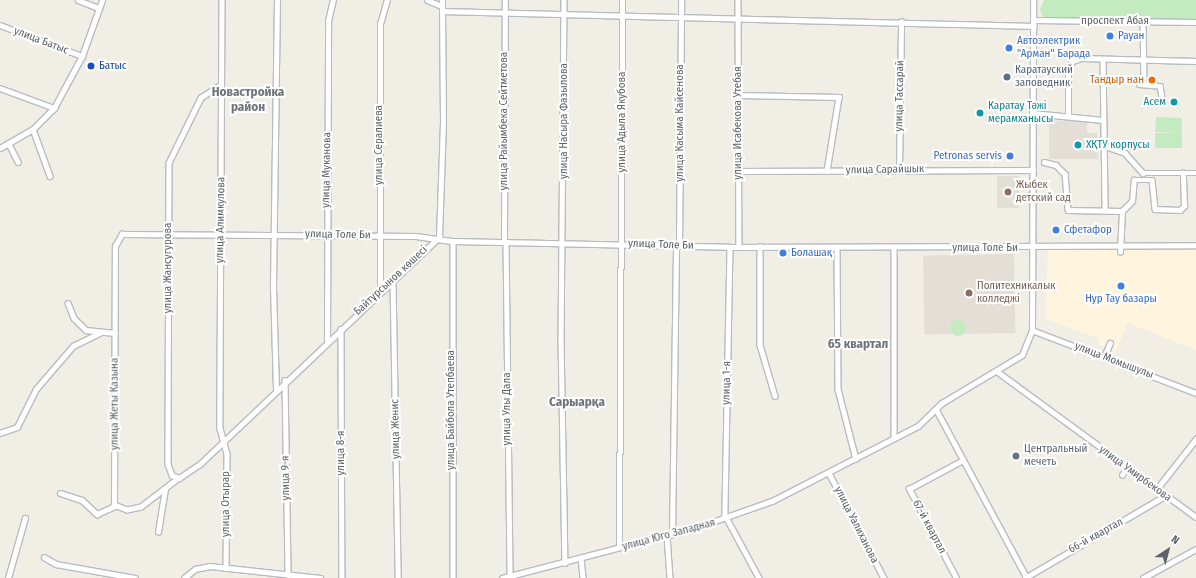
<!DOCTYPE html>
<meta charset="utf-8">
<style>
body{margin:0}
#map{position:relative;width:1196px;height:578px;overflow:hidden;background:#f1eee6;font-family:"Fira Sans Condensed",sans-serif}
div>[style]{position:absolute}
.commercial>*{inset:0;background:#fff4dd}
.education>*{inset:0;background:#e3dfd7;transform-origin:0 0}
.green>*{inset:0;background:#c4ebc0;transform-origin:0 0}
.round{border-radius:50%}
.roads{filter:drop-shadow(1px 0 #b8bcc1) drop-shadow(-1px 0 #b8bcc1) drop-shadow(0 1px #b8bcc1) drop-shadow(0 -1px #b8bcc1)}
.minor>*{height:4.5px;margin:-2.25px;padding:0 2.25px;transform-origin:2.25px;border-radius:2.25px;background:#fff}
.dots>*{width:11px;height:11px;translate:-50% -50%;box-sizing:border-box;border:2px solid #fff;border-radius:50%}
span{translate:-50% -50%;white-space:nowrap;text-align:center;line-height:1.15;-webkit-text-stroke:4px #fff;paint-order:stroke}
.street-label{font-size:11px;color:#5d6368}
.shop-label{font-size:11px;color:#366cbe}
.left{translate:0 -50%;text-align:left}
.right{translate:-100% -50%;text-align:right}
.transit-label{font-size:11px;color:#164399}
.service-label{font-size:11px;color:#4e5e75}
.food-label{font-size:11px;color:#c56008}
.culture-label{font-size:11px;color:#0d838f}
.education-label{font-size:11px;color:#785e54}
.worship-label{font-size:11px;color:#5b616d}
.quarter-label{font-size:13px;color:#6e757a;font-weight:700}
.north{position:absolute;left:1148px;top:530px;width:40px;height:40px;-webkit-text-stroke:3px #fff;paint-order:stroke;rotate:36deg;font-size:11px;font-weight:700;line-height:16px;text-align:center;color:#5d6368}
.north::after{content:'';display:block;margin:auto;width:14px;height:18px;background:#5d6368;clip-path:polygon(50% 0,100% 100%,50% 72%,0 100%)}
</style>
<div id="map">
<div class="commercial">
<i style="clip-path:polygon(1196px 248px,1196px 350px,1128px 323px,1116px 351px,1099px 345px,1098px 338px,1045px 319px,1048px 250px)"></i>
</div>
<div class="education">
<i style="clip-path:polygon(1087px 120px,1087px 133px,1097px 133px,1098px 159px,1049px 159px,1049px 121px)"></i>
<i style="left:997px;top:176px;width:22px;height:32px"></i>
<i style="left:1014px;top:254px;width:79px;height:91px;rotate:89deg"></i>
</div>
<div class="green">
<i style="clip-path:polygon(1044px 0,1196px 0,1196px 20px,1044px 21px,1040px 9px)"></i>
<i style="left:1156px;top:117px;width:26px;height:15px;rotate:2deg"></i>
<i style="left:1155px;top:133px;width:27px;height:15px"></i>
<i class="round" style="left:950px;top:320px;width:16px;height:16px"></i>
</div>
<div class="roads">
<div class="minor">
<i style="left:78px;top:0;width:22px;rotate:21deg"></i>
<i style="left:222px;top:0;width:428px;rotate:90.3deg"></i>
<i style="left:220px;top:428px;width:28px;rotate:75deg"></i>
<i style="left:227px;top:455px;width:113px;rotate:90.5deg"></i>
<i style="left:427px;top:0;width:16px;rotate:22deg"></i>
<i style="left:564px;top:0;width:338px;rotate:90.5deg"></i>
<i style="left:561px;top:338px;width:225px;rotate:89deg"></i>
<i style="left:738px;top:0;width:246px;rotate:89.8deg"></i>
<i style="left:442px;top:11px;width:592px;rotate:1.45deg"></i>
<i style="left:1034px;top:20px;width:162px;rotate:0.7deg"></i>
<i style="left:1143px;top:21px;width:63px;rotate:89.1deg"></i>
<i style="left:0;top:25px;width:88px;rotate:20.7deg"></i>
<i style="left:1103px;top:59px;width:151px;rotate:89.2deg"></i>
<i style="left:1139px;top:84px;width:21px;rotate:5deg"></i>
<i style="left:1160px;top:86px;width:11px;rotate:80deg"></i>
<i style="left:221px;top:85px;width:24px;rotate:147deg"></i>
<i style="left:201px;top:98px;width:72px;rotate:116.2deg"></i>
<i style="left:169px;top:163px;width:301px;rotate:90.2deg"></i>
<i style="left:168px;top:464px;width:12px;rotate:70deg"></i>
<i style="left:172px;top:475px;width:8px;rotate:23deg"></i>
<i style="left:179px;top:478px;width:25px;rotate:-34deg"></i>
<i style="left:200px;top:464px;width:330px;rotate:-43.5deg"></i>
<i style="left:439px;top:237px;width:116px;rotate:-88deg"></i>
<i style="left:443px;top:121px;width:121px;rotate:-90.5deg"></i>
<i style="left:0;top:88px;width:58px;rotate:20.3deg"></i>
<i style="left:738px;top:95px;width:101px;rotate:1.1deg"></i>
<i style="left:839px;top:97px;width:75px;rotate:99.2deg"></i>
<i style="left:1032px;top:113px;width:71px;rotate:5.6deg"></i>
<i style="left:1068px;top:116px;width:46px;rotate:-90deg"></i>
<i style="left:1068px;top:70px;width:10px;rotate:-66deg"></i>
<i style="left:1072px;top:61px;width:10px;rotate:-17deg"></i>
<i style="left:1082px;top:58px;width:114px;rotate:1.5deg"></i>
<i style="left:33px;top:129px;width:50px;rotate:70.1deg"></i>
<i style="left:9px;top:144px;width:20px;rotate:63deg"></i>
<i style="left:1105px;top:146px;width:21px;rotate:19deg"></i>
<i style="left:1125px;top:153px;width:27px;rotate:48deg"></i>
<i style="left:1143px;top:173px;width:53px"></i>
<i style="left:0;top:148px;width:38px;rotate:-30deg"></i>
<i style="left:33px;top:129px;width:30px;rotate:-45deg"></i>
<i style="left:54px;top:108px;width:59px;rotate:-61.7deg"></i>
<i style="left:82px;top:56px;width:59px;rotate:-70.3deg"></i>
<i style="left:1044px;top:162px;width:12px;rotate:14deg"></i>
<i style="left:1056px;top:165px;width:13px;rotate:45deg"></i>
<i style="left:1065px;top:174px;width:36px;rotate:85deg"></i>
<i style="left:1068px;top:210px;width:54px;rotate:1.1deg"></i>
<i style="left:899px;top:170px;width:148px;rotate:-89.2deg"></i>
<i style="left:738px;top:171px;width:295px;rotate:-0.2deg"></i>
<i style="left:453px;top:241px;width:337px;rotate:90deg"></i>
<i style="left:504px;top:242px;width:242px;rotate:-89.8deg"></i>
<i style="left:506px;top:242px;width:334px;rotate:89.3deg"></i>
<i style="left:679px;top:246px;width:246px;rotate:-89.5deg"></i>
<i style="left:760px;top:246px;width:99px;rotate:90deg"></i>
<i style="left:760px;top:345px;width:53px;rotate:73.6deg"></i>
<i style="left:730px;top:247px;width:268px;rotate:91.1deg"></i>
<i style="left:725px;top:515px;width:72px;rotate:61.6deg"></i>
<i style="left:837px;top:247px;width:142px;rotate:89.6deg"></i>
<i style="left:838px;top:389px;width:72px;rotate:75.6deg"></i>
<i style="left:894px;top:248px;width:190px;rotate:90deg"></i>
<i style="left:1120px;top:252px;width:41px;rotate:-87.2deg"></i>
<i style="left:1122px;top:211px;width:14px;rotate:-45deg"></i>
<i style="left:1132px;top:201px;width:21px;rotate:-85deg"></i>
<i style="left:1134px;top:180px;width:18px"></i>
<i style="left:1152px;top:180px;width:29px;rotate:84deg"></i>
<i style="left:1155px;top:209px;width:25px;rotate:2deg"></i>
<i style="left:1180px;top:210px;width:6px;rotate:-45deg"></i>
<i style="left:1184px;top:206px;width:33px;rotate:-92deg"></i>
<i style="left:393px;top:280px;width:298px;rotate:89deg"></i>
<i style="left:380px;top:292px;width:268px;rotate:-90deg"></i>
<i style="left:380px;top:24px;width:25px;rotate:-74deg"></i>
<i style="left:68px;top:303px;width:16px;rotate:68deg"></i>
<i style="left:74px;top:318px;width:17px;rotate:45deg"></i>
<i style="left:86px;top:330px;width:29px;rotate:6deg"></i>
<i style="left:341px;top:329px;width:249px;rotate:89.8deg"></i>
<i style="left:1032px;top:330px;width:176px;rotate:21deg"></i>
<i style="left:327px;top:341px;width:320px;rotate:-89.8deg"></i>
<i style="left:328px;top:21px;width:22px;rotate:-77deg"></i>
<i style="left:1104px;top:357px;width:15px;rotate:-67deg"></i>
<i style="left:998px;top:372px;width:245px;rotate:36.2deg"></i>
<i style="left:285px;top:380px;width:195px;rotate:89.1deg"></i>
<i style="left:276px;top:389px;width:104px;rotate:-91.7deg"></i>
<i style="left:273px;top:285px;width:285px;rotate:-89.2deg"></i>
<i style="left:936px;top:409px;width:192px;rotate:61.7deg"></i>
<i style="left:0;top:433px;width:18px;rotate:-19deg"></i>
<i style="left:17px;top:427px;width:42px;rotate:-63.4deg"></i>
<i style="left:36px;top:389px;width:57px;rotate:-49.3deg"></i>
<i style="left:73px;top:346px;width:30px;rotate:-26deg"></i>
<i style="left:829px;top:473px;width:119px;rotate:62.4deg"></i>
<i style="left:1122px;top:475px;width:9px;rotate:-54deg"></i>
<i style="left:179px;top:478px;width:48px;rotate:142.7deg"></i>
<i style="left:141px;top:507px;width:14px;rotate:168deg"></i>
<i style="left:127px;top:510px;width:14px;rotate:-159deg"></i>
<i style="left:114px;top:505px;width:259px;rotate:-89.8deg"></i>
<i style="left:115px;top:246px;width:14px;rotate:-60deg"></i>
<i style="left:122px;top:234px;width:294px;rotate:0.4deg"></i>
<i style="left:416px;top:236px;width:37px;rotate:8deg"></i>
<i style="left:453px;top:241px;width:277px;rotate:1.2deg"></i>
<i style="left:730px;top:247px;width:466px;rotate:-0.2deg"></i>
<i style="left:1156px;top:490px;width:65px;rotate:-51.9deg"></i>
<i style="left:60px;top:493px;width:23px;rotate:18deg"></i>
<i style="left:82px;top:500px;width:21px;rotate:43deg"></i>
<i style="left:97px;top:514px;width:20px;rotate:-24deg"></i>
<i style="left:158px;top:532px;width:44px;rotate:-80.8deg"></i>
<i style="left:672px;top:535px;width:290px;rotate:-89.2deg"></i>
<i style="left:667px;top:536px;width:42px;rotate:85.9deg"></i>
<i style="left:619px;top:548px;width:548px;rotate:-89.69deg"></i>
<i style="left:44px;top:557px;width:14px;rotate:30deg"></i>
<i style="left:56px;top:564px;width:80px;rotate:10deg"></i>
<i style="left:581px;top:558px;width:20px;rotate:84deg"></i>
<i style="left:8px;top:578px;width:62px;rotate:-74.2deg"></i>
<i style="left:184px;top:578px;width:14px;rotate:-39deg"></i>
<i style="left:195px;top:569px;width:15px;rotate:-11deg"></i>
<i style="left:210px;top:566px;width:111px;rotate:6.2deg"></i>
<i style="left:502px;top:578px;width:203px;rotate:-14.6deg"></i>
<i style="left:698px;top:527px;width:78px;rotate:-19.4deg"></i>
<i style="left:772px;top:501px;width:164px;rotate:-27.2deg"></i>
<i style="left:918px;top:426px;width:33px;rotate:-44deg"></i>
<i style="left:942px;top:403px;width:93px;rotate:-31deg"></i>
<i style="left:1022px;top:355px;width:27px;rotate:-68deg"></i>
<i style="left:1032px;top:330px;width:330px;rotate:-89.8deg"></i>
<i style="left:956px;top:578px;width:101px;rotate:-117.8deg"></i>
<i style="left:909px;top:489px;width:61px;rotate:-28.2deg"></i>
<i style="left:1025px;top:578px;width:162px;rotate:-30.4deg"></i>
<i style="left:1143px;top:578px;width:60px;rotate:-28.7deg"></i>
</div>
</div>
<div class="dots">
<i style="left:1110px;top:36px;background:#3f7fe0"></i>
<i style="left:1009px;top:48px;background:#3f7fe0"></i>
<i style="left:91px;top:66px;background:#1a4fb4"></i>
<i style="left:1007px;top:77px;background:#5c6f8a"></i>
<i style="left:1152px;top:80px;background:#e8710a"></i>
<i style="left:1174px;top:102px;background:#0f9aa8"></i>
<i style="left:980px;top:113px;background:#0f9aa8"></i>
<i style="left:1078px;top:145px;background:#0f9aa8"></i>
<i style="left:1010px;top:156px;background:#3f7fe0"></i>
<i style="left:1008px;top:192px;background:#8d6e63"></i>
<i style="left:1056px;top:230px;background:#3f7fe0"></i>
<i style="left:783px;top:253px;background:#3f7fe0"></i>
<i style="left:1121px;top:286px;background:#3f7fe0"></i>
<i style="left:969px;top:293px;background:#8d6e63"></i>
<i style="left:1016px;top:456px;background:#6b7280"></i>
</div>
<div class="street-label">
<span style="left:1115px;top:21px">проспект Абая</span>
<span style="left:41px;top:41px;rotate:21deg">улица Батыс</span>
<span style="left:900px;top:96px;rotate:-89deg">улица Тассарай</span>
<span style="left:504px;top:121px;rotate:-90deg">улица Райымбека Сейтметова</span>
<span style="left:564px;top:121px;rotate:-90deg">улица Насыра Фазылова</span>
<span style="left:622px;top:122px;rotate:-90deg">улица Адыла Якубова</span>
<span style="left:680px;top:123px;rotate:-90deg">улица Касыма Кайсенова</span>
<span style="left:738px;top:123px;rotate:-90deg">улица Исабекова Утебая</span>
<span style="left:379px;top:145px;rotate:-90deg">улица Сералиева</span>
<span style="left:327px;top:170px;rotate:-89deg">улица Муканова</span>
<span style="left:885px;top:170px;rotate:-1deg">улица Сарайшык</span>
<span style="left:221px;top:220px;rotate:-89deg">улица Алимкулова</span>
<span style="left:338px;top:235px;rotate:1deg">улица Толе Би</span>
<span style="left:661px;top:245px;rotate:2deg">улица Толе Би</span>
<span style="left:985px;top:248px">улица Толе Би</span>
<span style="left:168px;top:268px;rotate:-90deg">улица Жансугурова</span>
<span style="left:391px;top:281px;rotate:-43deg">Байтұрсынов көшесі</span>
<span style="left:1114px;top:361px;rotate:21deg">улица Момышулы</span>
<span style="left:727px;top:383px;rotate:-89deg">улица 1-я</span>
<span style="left:115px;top:404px;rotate:-90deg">улица Жеты Казына</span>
<span style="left:507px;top:409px;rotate:-90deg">улица Улы Дала</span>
<span style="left:451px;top:410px;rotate:-90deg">улица Байбола Утепбаева</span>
<span style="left:396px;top:429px;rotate:-91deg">улица Женис</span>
<span style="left:341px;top:453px;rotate:-90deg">улица 8-я</span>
<span style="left:1135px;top:474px;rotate:36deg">улица Умирбекова</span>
<span style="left:286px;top:478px;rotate:-91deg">улица 9-я</span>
<span style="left:226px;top:504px;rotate:-90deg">улица Отырар</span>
<span style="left:856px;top:525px;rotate:63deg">улица Уалиханова</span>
<span style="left:929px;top:527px;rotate:62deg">67-й квартал</span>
<span style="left:669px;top:535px;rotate:-15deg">улица Юго Западная</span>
<span style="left:1096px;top:536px;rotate:-29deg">66-й квартал</span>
</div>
<div class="shop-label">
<span class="left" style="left:1118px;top:36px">Рауан</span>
<span class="left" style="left:1017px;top:48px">Автоэлектрик<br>"Арман" Барада</span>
<span class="right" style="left:1002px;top:156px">Petronas servis</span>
<span class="left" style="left:1064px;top:230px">Сфетафор</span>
<span class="left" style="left:791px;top:253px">Болашақ</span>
<span style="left:1121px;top:299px">Нур Тау базары</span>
</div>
<div class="transit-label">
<span class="left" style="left:99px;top:66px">Батыс</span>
</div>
<div class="service-label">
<span class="left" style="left:1015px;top:77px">Каратауский<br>заповедник</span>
</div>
<div class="food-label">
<span class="right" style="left:1144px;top:80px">Тандыр нан</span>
</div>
<div class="culture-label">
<span class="right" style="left:1166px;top:102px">Асем</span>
<span class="left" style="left:988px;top:113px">Каратау Тәжі<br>мерамханысы</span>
<span class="left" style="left:1086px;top:145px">ХҚТУ корпусы</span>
</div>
<div class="education-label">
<span class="left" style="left:1016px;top:192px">Жыбек<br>детский сад</span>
<span class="left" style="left:977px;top:293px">Политехникалык<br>колледжі</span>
</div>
<div class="worship-label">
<span class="left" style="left:1024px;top:456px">Центральный<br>мечеть</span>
</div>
<div class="quarter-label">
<span style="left:248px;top:100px">Новастройка<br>район</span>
<span style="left:858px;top:344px">65 квартал</span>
<span style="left:577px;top:402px">Сарыарқа</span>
</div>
<div class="north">N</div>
</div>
